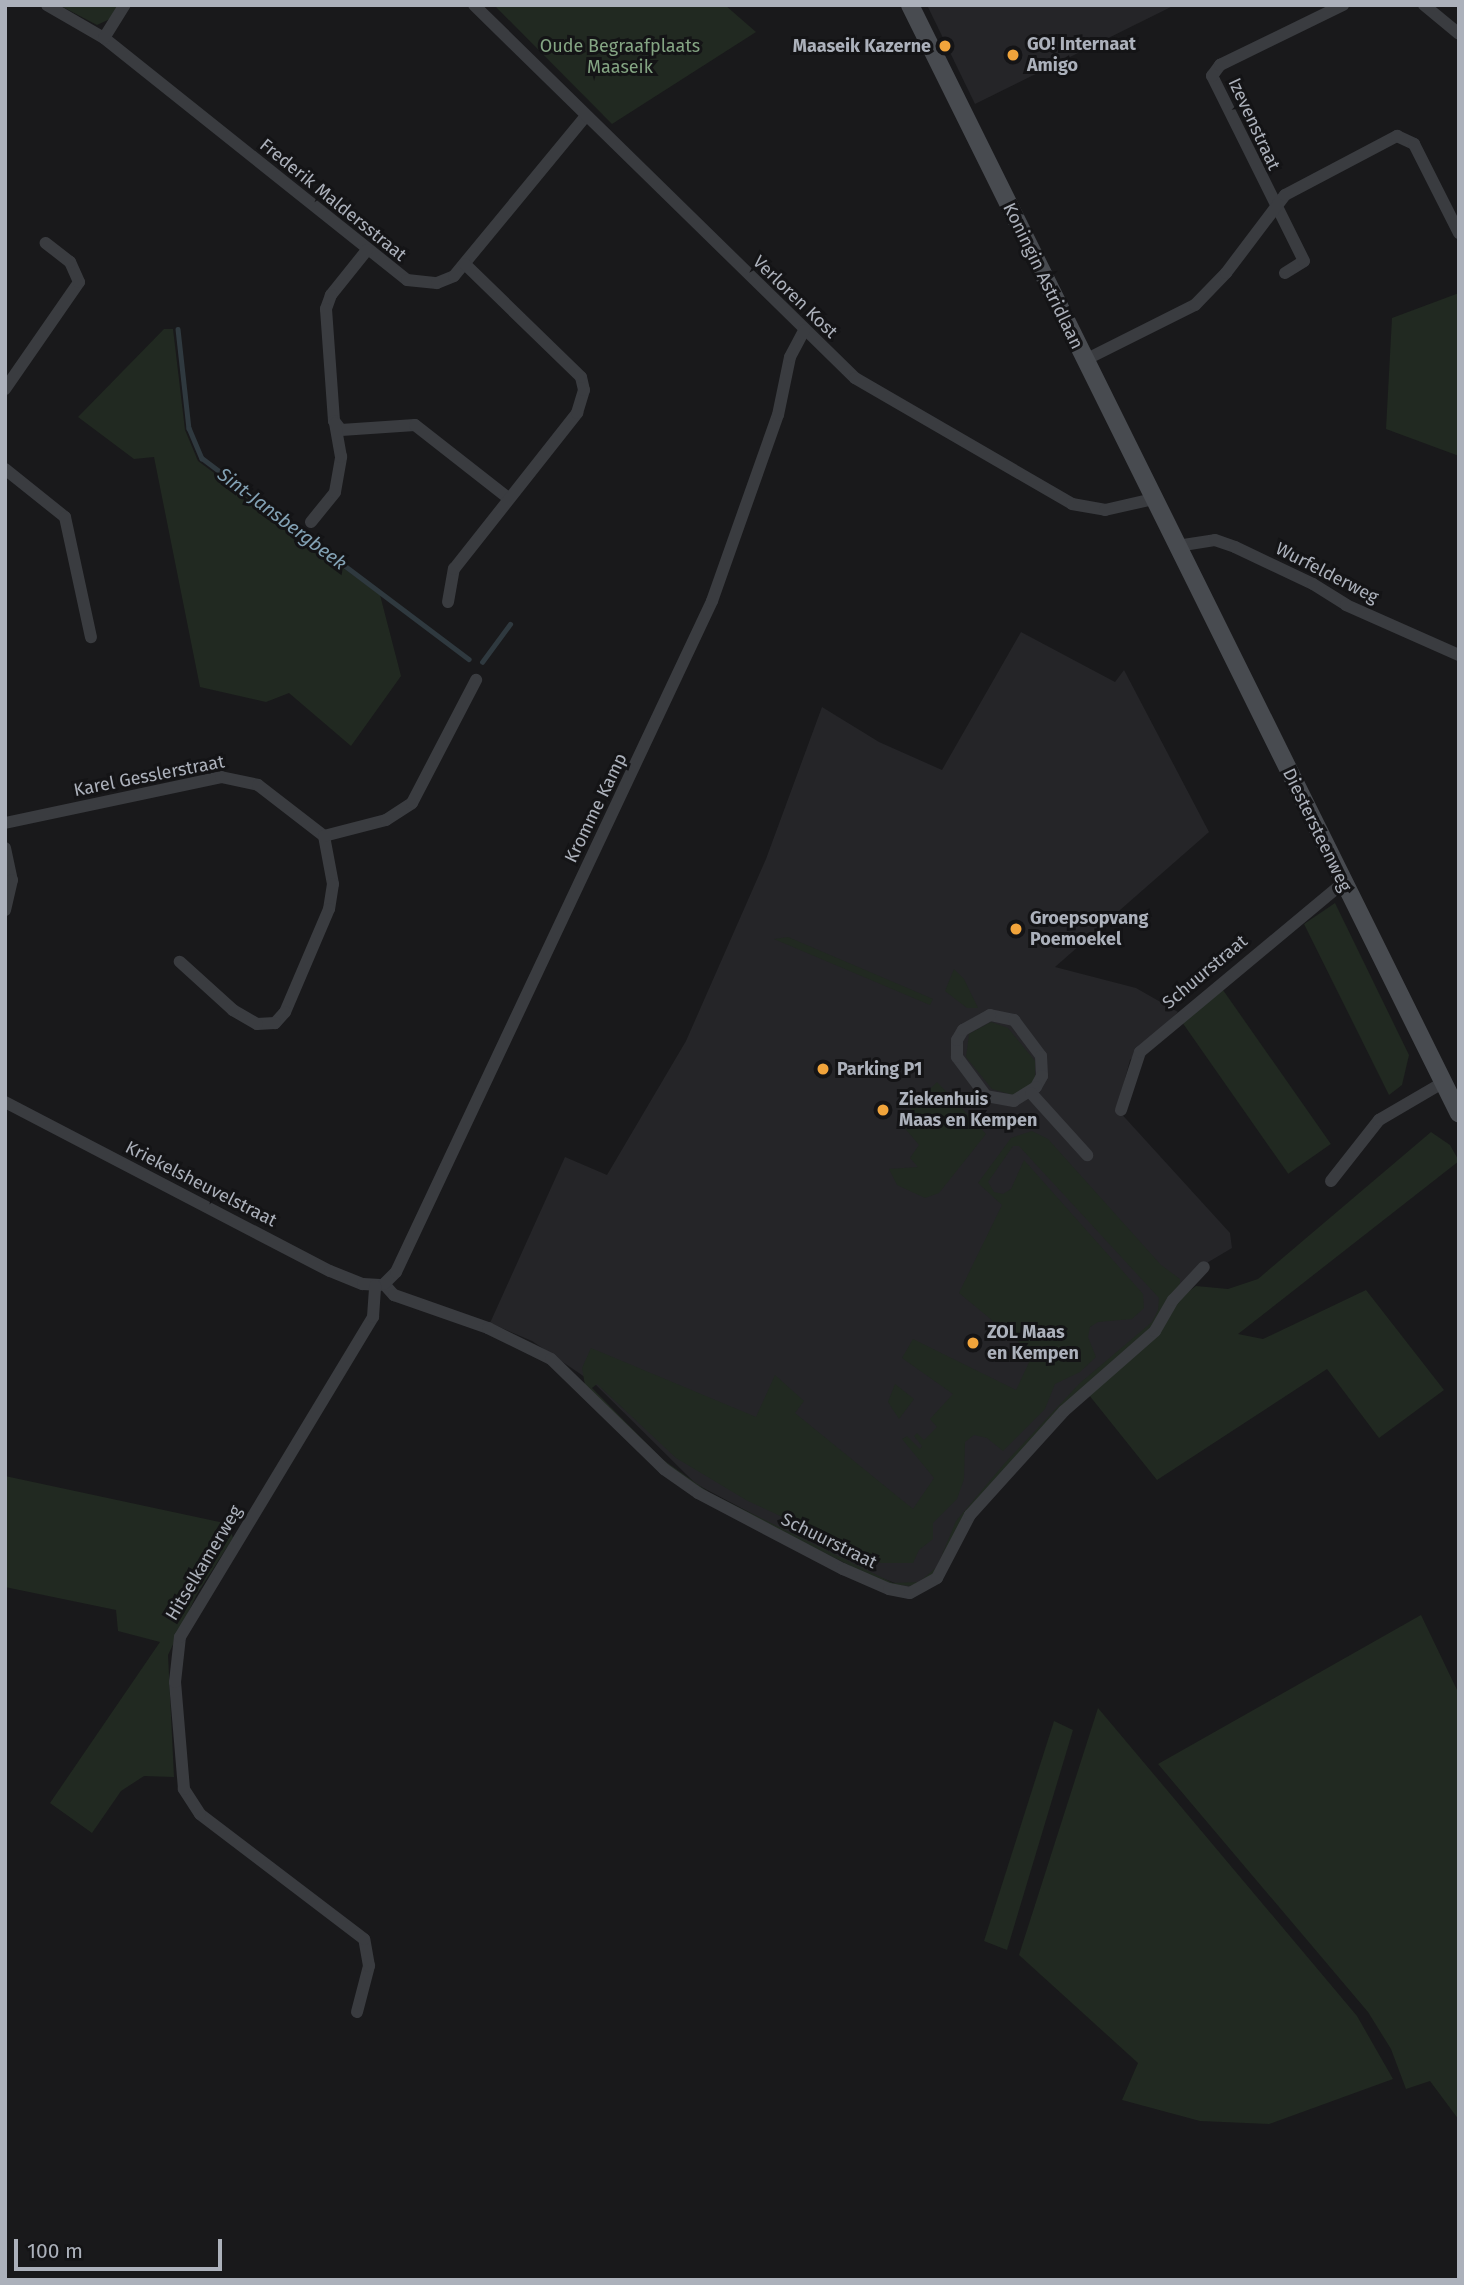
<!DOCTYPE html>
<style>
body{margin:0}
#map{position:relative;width:1464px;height:2285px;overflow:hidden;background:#19191b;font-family:"Fira Sans",sans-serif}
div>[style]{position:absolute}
.built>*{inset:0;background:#252528}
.green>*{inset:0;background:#212921;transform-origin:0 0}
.stream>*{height:4.5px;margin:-2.25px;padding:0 2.25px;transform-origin:2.25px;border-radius:2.25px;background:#2f393f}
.street>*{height:12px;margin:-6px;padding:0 6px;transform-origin:6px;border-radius:6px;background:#3a3c40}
.secondary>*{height:18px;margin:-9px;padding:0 9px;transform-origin:9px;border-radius:9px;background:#484b50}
.dots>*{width:19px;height:19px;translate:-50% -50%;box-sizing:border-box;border:4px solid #141416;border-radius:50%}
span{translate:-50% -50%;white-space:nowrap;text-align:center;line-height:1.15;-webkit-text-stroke:6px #141416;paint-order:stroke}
.poi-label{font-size:18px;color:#acb1bb;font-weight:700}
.left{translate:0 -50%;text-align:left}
.right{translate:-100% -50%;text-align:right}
.park-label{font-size:18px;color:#84a583}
.street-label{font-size:18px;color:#acb1bb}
.water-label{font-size:19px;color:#83a2b5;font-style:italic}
.frame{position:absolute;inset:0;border:7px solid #acb1bb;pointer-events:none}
.scale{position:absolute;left:14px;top:2239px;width:208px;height:32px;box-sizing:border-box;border:4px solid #acb1bb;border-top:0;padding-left:9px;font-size:21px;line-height:24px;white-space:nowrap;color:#acb1bb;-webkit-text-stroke:5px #141416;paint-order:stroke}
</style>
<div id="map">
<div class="built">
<i style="clip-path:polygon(927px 5px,1175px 5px,975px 104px)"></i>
<i style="clip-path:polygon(1021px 632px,1115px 682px,1124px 670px,1209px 832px,1055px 967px,1136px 988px,1178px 1012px,1130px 1060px,1117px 1109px,1230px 1233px,1232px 1248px,1205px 1264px,1158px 1321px,965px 1518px,935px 1576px,911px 1589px,855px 1568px,696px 1484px,595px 1384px,532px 1341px,490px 1323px,565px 1157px,607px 1175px,686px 1041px,766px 859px,822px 707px,879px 742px,942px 770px)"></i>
</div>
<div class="green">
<i style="clip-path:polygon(59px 5px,120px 5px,112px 18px,97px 25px)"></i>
<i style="clip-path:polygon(494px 5px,725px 5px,756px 32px,612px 124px)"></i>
<i style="clip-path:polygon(1459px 293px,1459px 456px,1386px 429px,1392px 318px)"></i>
<i style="clip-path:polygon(164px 329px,173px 329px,185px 430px,198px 461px,380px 595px,401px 676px,351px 746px,289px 693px,266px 702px,200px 687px,154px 457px,134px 459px,78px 417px)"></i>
<i style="clip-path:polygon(1335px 903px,1409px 1055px,1402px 1085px,1389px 1095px,1304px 924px)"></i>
<i style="clip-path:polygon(788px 937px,933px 999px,930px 1005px,774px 939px)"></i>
<i style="clip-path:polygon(954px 969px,964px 979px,978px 1008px,967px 1008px,945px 991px)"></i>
<i style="left:1223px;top:990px;width:188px;height:52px;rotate:55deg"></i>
<i style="clip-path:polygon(991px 1022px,1008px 1028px,1035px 1061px,1035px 1081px,1016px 1096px,992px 1089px,966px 1057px,969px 1034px)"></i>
<i style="clip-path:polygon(937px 1082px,986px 1134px,939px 1193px,925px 1198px,897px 1185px,889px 1169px,918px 1167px,910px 1158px,919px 1145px,903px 1126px,912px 1107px)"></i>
<i style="clip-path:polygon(evenodd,1032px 1131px,1048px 1139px,1161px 1265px,1180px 1279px,1180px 1285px,1152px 1327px,1066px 1403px,966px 1514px,936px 1575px,923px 1586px,889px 1585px,704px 1493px,667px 1469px,585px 1385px,582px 1368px,591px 1348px,756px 1417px,775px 1375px,804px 1401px,795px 1413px,913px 1509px,934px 1478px,902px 1439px,907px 1436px,920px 1449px,922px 1446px,914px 1436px,917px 1433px,924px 1440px,937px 1427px,930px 1419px,953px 1394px,902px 1358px,913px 1339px,1016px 1390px,1033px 1354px,959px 1293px,1002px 1205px,978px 1183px,1011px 1138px,1032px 1131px,1013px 1146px,1019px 1146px,1159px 1298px,1158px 1310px,1152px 1322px,1080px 1383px,1004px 1464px,956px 1521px,937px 1567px,919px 1582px,893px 1583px,710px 1493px,662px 1459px,592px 1388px,597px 1384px,676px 1458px,746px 1500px,881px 1563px,913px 1563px,919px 1550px,933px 1539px,933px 1523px,957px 1499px,964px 1479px,965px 1442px,974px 1435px,987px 1438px,1003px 1451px,1045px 1409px,1055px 1384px,1080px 1372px,1096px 1357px,1088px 1337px,1090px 1327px,1098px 1322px,1132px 1319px,1144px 1308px,1143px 1294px,1024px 1160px,1011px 1189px,1003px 1194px,994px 1192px,988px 1182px,1013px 1146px)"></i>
<i style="clip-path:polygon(1431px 1132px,1450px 1145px,1459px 1161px,1238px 1334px,1263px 1339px,1366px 1290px,1444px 1390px,1379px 1438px,1327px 1369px,1157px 1480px,1089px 1395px,1179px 1299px,1196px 1286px,1228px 1289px,1258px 1279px)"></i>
<i style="clip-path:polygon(895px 1384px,914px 1399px,899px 1419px,888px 1402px)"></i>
<i style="clip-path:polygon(5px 1476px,229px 1524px,233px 1538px,197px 1594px,168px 1655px,174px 1777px,144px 1776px,121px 1791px,92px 1833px,50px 1803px,160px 1642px,118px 1631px,116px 1610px,5px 1587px)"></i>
<i style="clip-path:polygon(1421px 1615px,1459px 1694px,1459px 2120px,1430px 2081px,1406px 2089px,1391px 2049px,1368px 2012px,1158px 1764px)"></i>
<i style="clip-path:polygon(1098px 1708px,1357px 2016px,1393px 2079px,1269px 2124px,1200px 2121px,1122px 2100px,1138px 2063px,1019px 1955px)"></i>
<i style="clip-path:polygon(1054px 1721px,1073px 1730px,1007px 1950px,984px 1941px)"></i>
</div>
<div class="stream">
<i style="left:178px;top:329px;width:100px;rotate:83.7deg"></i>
<i style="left:189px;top:428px;width:33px;rotate:67deg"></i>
<i style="left:202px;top:458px;width:334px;rotate:37deg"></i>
<i style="left:482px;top:662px;width:47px;rotate:-53.6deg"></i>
</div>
<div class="street">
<i style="left:47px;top:5px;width:66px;rotate:30.1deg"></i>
<i style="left:104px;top:38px;width:388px;rotate:38.6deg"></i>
<i style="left:407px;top:280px;width:30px;rotate:6deg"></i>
<i style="left:437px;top:283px;width:18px;rotate:-22deg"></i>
<i style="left:454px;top:276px;width:207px;rotate:-50.5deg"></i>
<i style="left:474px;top:5px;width:533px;rotate:44.39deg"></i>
<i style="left:855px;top:378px;width:251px;rotate:30.1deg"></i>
<i style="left:1072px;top:504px;width:34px;rotate:10deg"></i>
<i style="left:1105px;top:510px;width:49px;rotate:-12.9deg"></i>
<i style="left:1424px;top:5px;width:45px;rotate:39.6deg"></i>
<i style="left:104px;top:38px;width:39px;rotate:-58deg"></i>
<i style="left:367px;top:250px;width:58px;rotate:128.7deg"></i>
<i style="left:331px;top:295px;width:15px;rotate:110deg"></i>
<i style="left:326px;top:309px;width:112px;rotate:85.9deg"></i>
<i style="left:334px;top:421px;width:11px;rotate:52deg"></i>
<i style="left:341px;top:430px;width:74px;rotate:-3.9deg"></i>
<i style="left:415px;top:425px;width:118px;rotate:38.1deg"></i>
<i style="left:1285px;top:273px;width:22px;rotate:-32deg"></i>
<i style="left:1304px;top:261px;width:207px;rotate:-116.4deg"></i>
<i style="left:1212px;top:76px;width:14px;rotate:-54deg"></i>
<i style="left:1220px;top:65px;width:137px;rotate:-26deg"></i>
<i style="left:1085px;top:360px;width:123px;rotate:-26.6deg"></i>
<i style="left:1195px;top:305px;width:45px;rotate:-45.9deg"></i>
<i style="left:1226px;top:273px;width:98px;rotate:-52.9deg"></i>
<i style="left:1285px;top:195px;width:127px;rotate:-27.8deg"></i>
<i style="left:1397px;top:136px;width:19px;rotate:25deg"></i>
<i style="left:1414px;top:144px;width:100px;rotate:63.2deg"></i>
<i style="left:5px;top:389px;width:130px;rotate:-55.3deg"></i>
<i style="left:79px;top:282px;width:22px;rotate:-114deg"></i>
<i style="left:70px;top:262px;width:31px;rotate:-142deg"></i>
<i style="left:5px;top:469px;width:77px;rotate:38.7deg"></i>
<i style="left:65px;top:517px;width:123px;rotate:77.8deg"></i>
<i style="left:311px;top:522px;width:38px;rotate:-51deg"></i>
<i style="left:335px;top:492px;width:36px;rotate:-80deg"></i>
<i style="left:341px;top:457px;width:34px;rotate:-100deg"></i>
<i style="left:1177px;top:546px;width:38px;rotate:-9deg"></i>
<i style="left:1215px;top:540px;width:21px;rotate:19deg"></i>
<i style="left:1235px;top:547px;width:86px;rotate:25.4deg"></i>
<i style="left:1313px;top:584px;width:39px;rotate:32deg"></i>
<i style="left:1346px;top:605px;width:124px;rotate:23.9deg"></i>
<i style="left:448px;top:602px;width:34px;rotate:-80deg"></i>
<i style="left:454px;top:569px;width:199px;rotate:-51.7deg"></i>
<i style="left:577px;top:413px;width:24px;rotate:-73deg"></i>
<i style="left:584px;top:390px;width:13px;rotate:-103deg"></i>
<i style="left:581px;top:377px;width:162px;rotate:-135.8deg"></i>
<i style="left:5px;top:823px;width:221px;rotate:-12deg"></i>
<i style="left:221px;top:777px;width:38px;rotate:12deg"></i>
<i style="left:258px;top:785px;width:83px;rotate:37.7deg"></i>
<i style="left:324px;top:836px;width:49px;rotate:79.4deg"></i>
<i style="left:333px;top:884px;width:25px;rotate:99deg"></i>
<i style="left:329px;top:909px;width:112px;rotate:113.1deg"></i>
<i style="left:285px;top:1012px;width:15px;rotate:132deg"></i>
<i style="left:275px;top:1023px;width:18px;rotate:177deg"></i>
<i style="left:257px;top:1024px;width:28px;rotate:-150deg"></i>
<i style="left:233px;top:1010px;width:72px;rotate:-137.8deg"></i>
<i style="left:324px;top:836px;width:64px;rotate:-14.5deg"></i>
<i style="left:386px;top:820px;width:31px;rotate:-33deg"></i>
<i style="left:412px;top:803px;width:139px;rotate:-62.5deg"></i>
<i style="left:5px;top:848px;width:33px;rotate:78deg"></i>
<i style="left:12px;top:880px;width:31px;rotate:103deg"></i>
<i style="left:990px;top:1015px;width:25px;rotate:12deg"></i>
<i style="left:1014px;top:1020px;width:45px;rotate:53.1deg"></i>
<i style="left:1041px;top:1056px;width:20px;rotate:87deg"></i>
<i style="left:1042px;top:1076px;width:13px;rotate:119deg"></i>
<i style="left:1036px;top:1087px;width:26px;rotate:148deg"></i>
<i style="left:1014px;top:1101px;width:28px;rotate:-170deg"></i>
<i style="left:986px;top:1096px;width:49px;rotate:-126.6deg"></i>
<i style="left:957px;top:1057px;width:17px;rotate:-90deg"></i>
<i style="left:957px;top:1040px;width:12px;rotate:-59deg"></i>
<i style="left:963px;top:1030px;width:31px;rotate:-29deg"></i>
<i style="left:1031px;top:1093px;width:84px;rotate:47.9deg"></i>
<i style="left:5px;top:1102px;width:366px;rotate:27.5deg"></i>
<i style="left:330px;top:1271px;width:35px;rotate:22deg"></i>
<i style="left:363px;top:1284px;width:17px;rotate:3deg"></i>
<i style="left:1121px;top:1110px;width:61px;rotate:-71.9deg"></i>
<i style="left:1140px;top:1052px;width:264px;rotate:-39.8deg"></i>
<i style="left:1331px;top:1181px;width:78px;rotate:-51.8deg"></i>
<i style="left:1379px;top:1120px;width:75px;rotate:-30.3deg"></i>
<i style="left:384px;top:1284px;width:15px;rotate:48deg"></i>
<i style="left:394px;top:1295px;width:100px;rotate:19.3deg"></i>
<i style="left:488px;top:1328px;width:70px;rotate:26.2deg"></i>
<i style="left:551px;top:1359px;width:158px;rotate:44.2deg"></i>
<i style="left:664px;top:1469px;width:42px;rotate:35.2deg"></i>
<i style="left:698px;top:1493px;width:164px;rotate:27.7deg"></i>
<i style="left:843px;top:1569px;width:50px;rotate:23.5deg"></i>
<i style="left:889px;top:1589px;width:21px;rotate:11deg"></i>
<i style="left:910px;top:1593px;width:31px;rotate:-29deg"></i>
<i style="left:937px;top:1578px;width:71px;rotate:-62.4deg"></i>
<i style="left:970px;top:1515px;width:140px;rotate:-47.9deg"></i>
<i style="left:1064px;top:1411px;width:121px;rotate:-41.3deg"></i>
<i style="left:1155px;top:1331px;width:36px;rotate:-60deg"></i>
<i style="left:1173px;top:1300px;width:45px;rotate:-46.8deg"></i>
<i style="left:384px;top:1284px;width:17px;rotate:-45deg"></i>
<i style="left:396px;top:1272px;width:742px;rotate:-64.78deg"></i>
<i style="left:712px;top:601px;width:197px;rotate:-70.5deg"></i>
<i style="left:778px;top:415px;width:59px;rotate:-78.3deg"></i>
<i style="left:790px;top:357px;width:30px;rotate:-62deg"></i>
<i style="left:357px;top:2012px;width:48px;rotate:-75.4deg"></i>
<i style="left:369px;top:1966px;width:27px;rotate:-100deg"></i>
<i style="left:364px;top:1939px;width:206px;rotate:-142.7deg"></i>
<i style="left:200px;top:1814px;width:30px;rotate:-123deg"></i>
<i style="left:184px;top:1789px;width:107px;rotate:-94.8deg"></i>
<i style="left:175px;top:1682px;width:45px;rotate:-83.7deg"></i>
<i style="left:180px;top:1637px;width:374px;rotate:-58.9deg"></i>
<i style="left:373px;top:1317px;width:31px;rotate:-86deg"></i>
</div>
<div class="secondary">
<i style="left:910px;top:5px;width:1237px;rotate:63.66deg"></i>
</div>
<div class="dots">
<i style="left:945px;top:46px;background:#f1a43b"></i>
<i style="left:1013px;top:55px;background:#f1a43b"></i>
<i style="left:1016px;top:929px;background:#f1a43b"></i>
<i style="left:823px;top:1069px;background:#f1a43b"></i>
<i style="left:883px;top:1110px;background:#f1a43b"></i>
<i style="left:973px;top:1343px;background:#f1a43b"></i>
</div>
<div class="poi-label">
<span class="left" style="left:1027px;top:55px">GO! Internaat<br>Amigo</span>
<span class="right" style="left:931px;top:46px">Maaseik Kazerne</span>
<span class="left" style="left:1030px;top:929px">Groepsopvang<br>Poemoekel</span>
<span class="left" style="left:837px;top:1069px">Parking P1</span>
<span class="left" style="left:899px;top:1110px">Ziekenhuis<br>Maas en Kempen</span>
<span class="left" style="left:987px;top:1343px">ZOL Maas<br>en Kempen</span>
</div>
<div class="park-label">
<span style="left:620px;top:57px">Oude Begraafplaats<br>Maaseik</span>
</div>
<div class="street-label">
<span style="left:1254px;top:124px;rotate:65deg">Izevenstraat</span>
<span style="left:333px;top:200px;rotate:39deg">Frederik Maldersstraat</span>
<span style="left:1043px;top:276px;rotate:64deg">Koningin Astridlaan</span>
<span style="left:795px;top:297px;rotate:44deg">Verloren Kost</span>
<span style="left:1327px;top:573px;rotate:27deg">Wurfelderweg</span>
<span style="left:149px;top:776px;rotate:-11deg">Karel Gesslerstraat</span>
<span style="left:596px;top:808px;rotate:-64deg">Kromme Kamp</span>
<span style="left:1317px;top:830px;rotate:64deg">Diestersteenweg</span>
<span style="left:1205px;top:972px;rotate:-40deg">Schuurstraat</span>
<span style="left:201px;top:1184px;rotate:27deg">Kriekelsheuvelstraat</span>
<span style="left:829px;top:1541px;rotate:26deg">Schuurstraat</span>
<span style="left:204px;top:1563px;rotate:-59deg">Hitselkamerweg</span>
</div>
<div class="water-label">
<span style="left:282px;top:519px;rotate:37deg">Sint-Jansbergbeek</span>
</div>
<div class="frame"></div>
<div class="scale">100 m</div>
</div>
